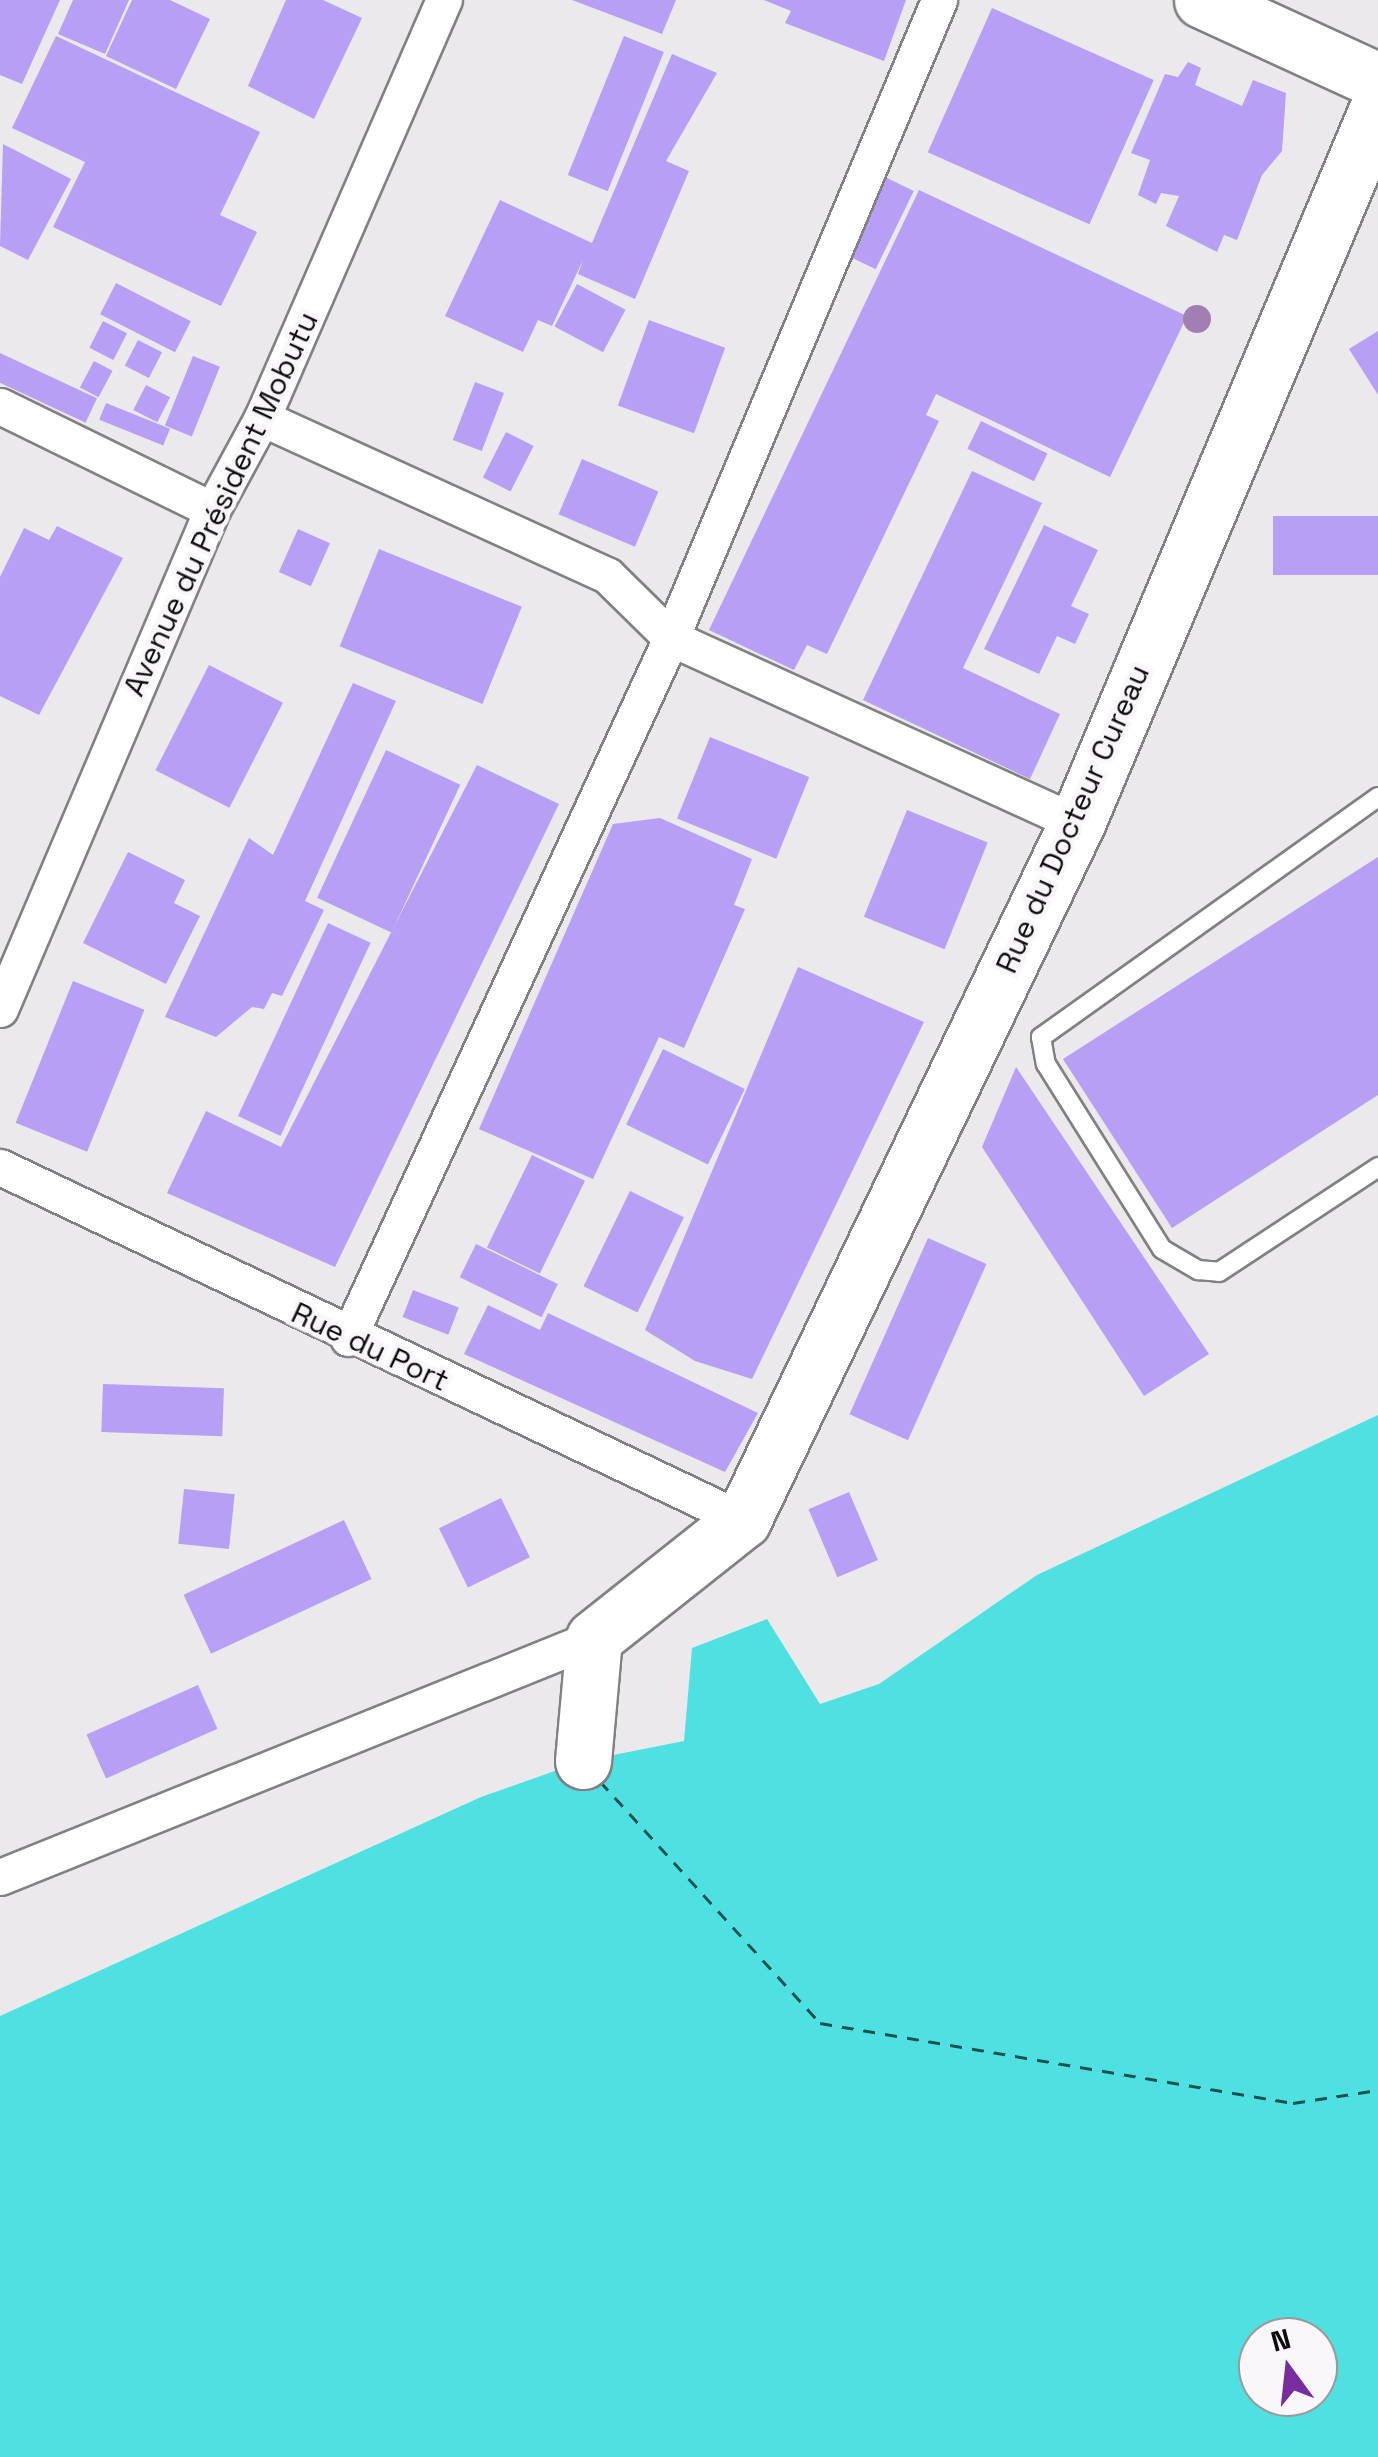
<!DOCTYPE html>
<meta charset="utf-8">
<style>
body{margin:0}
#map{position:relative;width:1378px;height:2457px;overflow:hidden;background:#ebe9ec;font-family:"Space Grotesk",sans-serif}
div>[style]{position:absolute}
.water>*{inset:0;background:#4fe1e2}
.ferry>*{height:2.5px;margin-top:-1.25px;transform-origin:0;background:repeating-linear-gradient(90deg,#145253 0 12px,transparent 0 22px)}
.building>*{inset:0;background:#b69ff4;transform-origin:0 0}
.roads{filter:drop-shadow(2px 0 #818082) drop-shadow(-2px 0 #818082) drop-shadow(0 2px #818082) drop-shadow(0 -2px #818082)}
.service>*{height:18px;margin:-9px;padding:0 9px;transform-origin:9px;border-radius:9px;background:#fff}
.minor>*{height:35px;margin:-17.5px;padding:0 17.5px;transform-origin:17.5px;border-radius:17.5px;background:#fff}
.primary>*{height:55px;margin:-27.5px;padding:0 27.5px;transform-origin:27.5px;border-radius:27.5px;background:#fff}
.trees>*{width:28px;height:28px;margin:-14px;border-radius:50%;background:#a27fb3}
span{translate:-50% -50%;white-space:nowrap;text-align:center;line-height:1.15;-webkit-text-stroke:9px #f9f7fa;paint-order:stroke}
.street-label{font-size:30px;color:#0d0c0d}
.north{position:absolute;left:1238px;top:2317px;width:100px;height:100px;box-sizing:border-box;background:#f9f7fa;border:2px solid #9b999b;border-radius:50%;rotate:345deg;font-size:28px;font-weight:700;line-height:40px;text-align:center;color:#0d0c0d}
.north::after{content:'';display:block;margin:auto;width:35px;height:45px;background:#782d9f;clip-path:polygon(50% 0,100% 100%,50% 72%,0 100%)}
</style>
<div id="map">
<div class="water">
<i style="clip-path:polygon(evenodd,1378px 1415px,1378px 2457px,0 2457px,0 2016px,481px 1797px,583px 1761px,684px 1741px,692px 1648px,767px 1619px,820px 1704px,879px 1684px,1037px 1575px,1378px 1415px,1258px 2337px,1318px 2337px,1318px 2397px,1258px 2397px,1258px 2337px)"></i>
</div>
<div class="ferry">
<i style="left:600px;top:1781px;width:327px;rotate:47.7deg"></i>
<i style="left:820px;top:2023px;width:480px;rotate:9.6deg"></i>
<i style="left:1293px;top:2103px;width:86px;rotate:-8.7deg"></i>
</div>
<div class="building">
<i style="clip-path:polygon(0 0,60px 0,22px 84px,0 75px)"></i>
<i style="clip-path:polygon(73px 0,129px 0,105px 54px,58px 34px)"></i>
<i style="clip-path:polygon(132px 0,170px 0,210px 19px,176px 89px,106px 56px)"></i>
<i style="clip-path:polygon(286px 0,323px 0,362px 18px,314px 119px,248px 86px)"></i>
<i style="clip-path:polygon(572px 0,676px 0,662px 34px)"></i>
<i style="clip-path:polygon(764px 0,906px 0,884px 61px,785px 23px,791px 11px)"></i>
<i style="left:992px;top:8px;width:177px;height:158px;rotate:24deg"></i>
<i style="clip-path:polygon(56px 36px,260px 132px,220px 215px,257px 232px,221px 306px,53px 227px,85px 162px,12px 128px)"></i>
<i style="left:624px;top:36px;width:43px;height:150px;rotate:22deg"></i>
<i style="clip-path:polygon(672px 54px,717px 73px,666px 161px,689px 171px,635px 299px,578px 274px,583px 260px,552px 326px,538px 320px,523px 352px,445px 316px,500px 200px,592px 243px)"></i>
<i style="clip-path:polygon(1188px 62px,1201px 68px,1195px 85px,1242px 106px,1253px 80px,1286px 93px,1282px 151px,1262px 175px,1237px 240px,1224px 235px,1217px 252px,1166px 226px,1179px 196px,1161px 193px,1156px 204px,1138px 195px,1150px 160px,1131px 153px,1165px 74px,1178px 77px)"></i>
<i style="clip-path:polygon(3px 144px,71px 179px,28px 260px,0 246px)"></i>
<i style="left:885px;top:177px;width:32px;height:87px;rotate:26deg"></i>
<i style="clip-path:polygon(919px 190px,1187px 316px,1110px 477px,936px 394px,926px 415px,939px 421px,827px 654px,807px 645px,794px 670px,709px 630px)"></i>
<i style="left:116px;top:283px;width:84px;height:35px;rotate:27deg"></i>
<i style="left:577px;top:284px;width:55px;height:48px;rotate:28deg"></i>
<i style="left:649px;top:320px;width:81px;height:91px;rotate:20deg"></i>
<i style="left:103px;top:321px;width:27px;height:30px;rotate:27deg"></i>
<i style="clip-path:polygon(1378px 331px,1378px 395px,1349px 349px)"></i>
<i style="left:138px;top:340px;width:27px;height:29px;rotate:27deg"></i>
<i style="left:0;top:353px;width:107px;height:27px;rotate:25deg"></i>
<i style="left:193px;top:356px;width:29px;height:75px;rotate:22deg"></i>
<i style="left:94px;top:361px;width:21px;height:30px;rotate:28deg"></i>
<i style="left:475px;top:382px;width:31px;height:62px;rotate:21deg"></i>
<i style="left:146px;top:385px;width:27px;height:28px;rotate:27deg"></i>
<i style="left:106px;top:403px;width:69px;height:18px;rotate:22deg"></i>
<i style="left:981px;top:421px;width:74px;height:31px;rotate:26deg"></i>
<i style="left:506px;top:432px;width:31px;height:51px;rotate:27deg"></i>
<i style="left:582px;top:459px;width:83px;height:60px;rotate:23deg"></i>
<i style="clip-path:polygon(972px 471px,1042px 503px,963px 668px,1060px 714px,1030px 779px,863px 700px)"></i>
<i style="left:1378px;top:516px;width:59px;height:105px;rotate:90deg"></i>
<i style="clip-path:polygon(1044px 525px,1098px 550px,1071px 606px,1089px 614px,1075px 644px,1057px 636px,1039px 674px,984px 649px)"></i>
<i style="clip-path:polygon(57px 526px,123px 558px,39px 715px,0 696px,0 577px,24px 528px,49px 540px)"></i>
<i style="left:298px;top:529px;width:35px;height:47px;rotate:24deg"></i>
<i style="left:379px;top:549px;width:154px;height:105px;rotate:22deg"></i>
<i style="left:209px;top:665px;width:83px;height:118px;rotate:27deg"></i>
<i style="clip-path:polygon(353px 683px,396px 701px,305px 901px,324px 910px,282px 996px,272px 993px,264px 1009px,252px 1007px,216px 1037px,165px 1017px,249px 838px,273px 855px)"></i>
<i style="left:710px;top:737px;width:107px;height:88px;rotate:22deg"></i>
<i style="left:386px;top:750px;width:82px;height:163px;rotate:25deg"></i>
<i style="clip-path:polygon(477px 765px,559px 804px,335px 1267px,167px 1193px,206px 1111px,281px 1147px)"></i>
<i style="left:907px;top:810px;width:87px;height:115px;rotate:22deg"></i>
<i style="clip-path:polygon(660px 818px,752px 859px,734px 905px,745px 909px,684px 1048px,659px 1037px,593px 1179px,479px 1129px,613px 824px)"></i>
<i style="clip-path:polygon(128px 852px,185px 880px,174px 903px,200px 916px,166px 984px,83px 943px)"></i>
<i style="clip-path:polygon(1378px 857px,1378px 1095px,1172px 1228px,1063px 1059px)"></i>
<i style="left:328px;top:923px;width:47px;height:213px;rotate:25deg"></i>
<i style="clip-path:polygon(798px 967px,924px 1022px,752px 1379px,695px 1361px,645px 1330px)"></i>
<i style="left:73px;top:981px;width:77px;height:153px;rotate:22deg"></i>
<i style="left:663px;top:1049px;width:91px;height:84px;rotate:26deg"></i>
<i style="clip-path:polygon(1016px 1067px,1209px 1354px,1144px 1396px,982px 1147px)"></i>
<i style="left:532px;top:1155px;width:59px;height:103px;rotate:26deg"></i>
<i style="left:630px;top:1191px;width:60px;height:106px;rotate:26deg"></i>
<i style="left:928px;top:1238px;width:64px;height:193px;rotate:24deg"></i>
<i style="left:476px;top:1244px;width:91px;height:37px;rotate:26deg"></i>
<i style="left:413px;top:1290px;width:49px;height:29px;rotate:21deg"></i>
<i style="clip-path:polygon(488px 1305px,540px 1330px,548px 1313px,758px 1413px,725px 1472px,464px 1354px)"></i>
<i style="left:103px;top:1384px;width:121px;height:48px;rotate:2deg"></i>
<i style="left:184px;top:1489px;width:51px;height:55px;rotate:6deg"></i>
<i style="left:849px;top:1492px;width:74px;height:44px;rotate:67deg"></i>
<i style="left:501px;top:1498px;width:66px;height:69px;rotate:64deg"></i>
<i style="left:344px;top:1520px;width:65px;height:177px;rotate:65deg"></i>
<i style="left:198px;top:1685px;width:48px;height:122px;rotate:66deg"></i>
</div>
<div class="roads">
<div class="service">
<i style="left:1378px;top:797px;width:414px;rotate:144.5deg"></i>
<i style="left:1041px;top:1037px;width:27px;rotate:80deg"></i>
<i style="left:1046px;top:1064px;width:218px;rotate:57.9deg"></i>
<i style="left:1162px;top:1249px;width:42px;rotate:30.3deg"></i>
<i style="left:1198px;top:1270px;width:21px;rotate:5deg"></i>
<i style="left:1219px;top:1272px;width:191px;rotate:-33.4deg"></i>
</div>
<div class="minor">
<i style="left:0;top:406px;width:236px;rotate:26.1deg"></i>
<i style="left:262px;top:418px;width:380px;rotate:24.5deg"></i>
<i style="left:608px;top:576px;width:88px;rotate:44.5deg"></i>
<i style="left:671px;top:638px;width:446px;rotate:24.5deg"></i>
<i style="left:0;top:1009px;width:542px;rotate:-66.98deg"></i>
<i style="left:212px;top:510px;width:105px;rotate:-61.5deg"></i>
<i style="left:262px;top:418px;width:456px;rotate:-66.5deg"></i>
<i style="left:0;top:1167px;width:823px;rotate:25.41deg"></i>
<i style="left:348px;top:1338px;width:771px;rotate:-65.23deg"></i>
<i style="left:671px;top:638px;width:692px;rotate:-67.21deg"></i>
<i style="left:0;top:1877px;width:640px;rotate:-21.92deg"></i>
</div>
<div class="primary">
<i style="left:1202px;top:0;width:194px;rotate:24.7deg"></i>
<i style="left:583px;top:1761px;width:123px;rotate:-84.9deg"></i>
<i style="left:594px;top:1638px;width:190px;rotate:-38.4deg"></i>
<i style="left:743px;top:1520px;width:773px;rotate:-64.4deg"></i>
<i style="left:1077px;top:823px;width:777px;rotate:-67.2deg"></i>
</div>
</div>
<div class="trees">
<i style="left:1197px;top:319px"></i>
</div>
<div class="street-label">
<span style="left:221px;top:504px;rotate:-65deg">Avenue du Président Mobutu</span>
<span style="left:1073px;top:819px;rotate:-66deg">Rue du Docteur Cureau</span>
<span style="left:370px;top:1347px;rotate:25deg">Rue du Port</span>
</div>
<div class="north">N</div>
</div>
